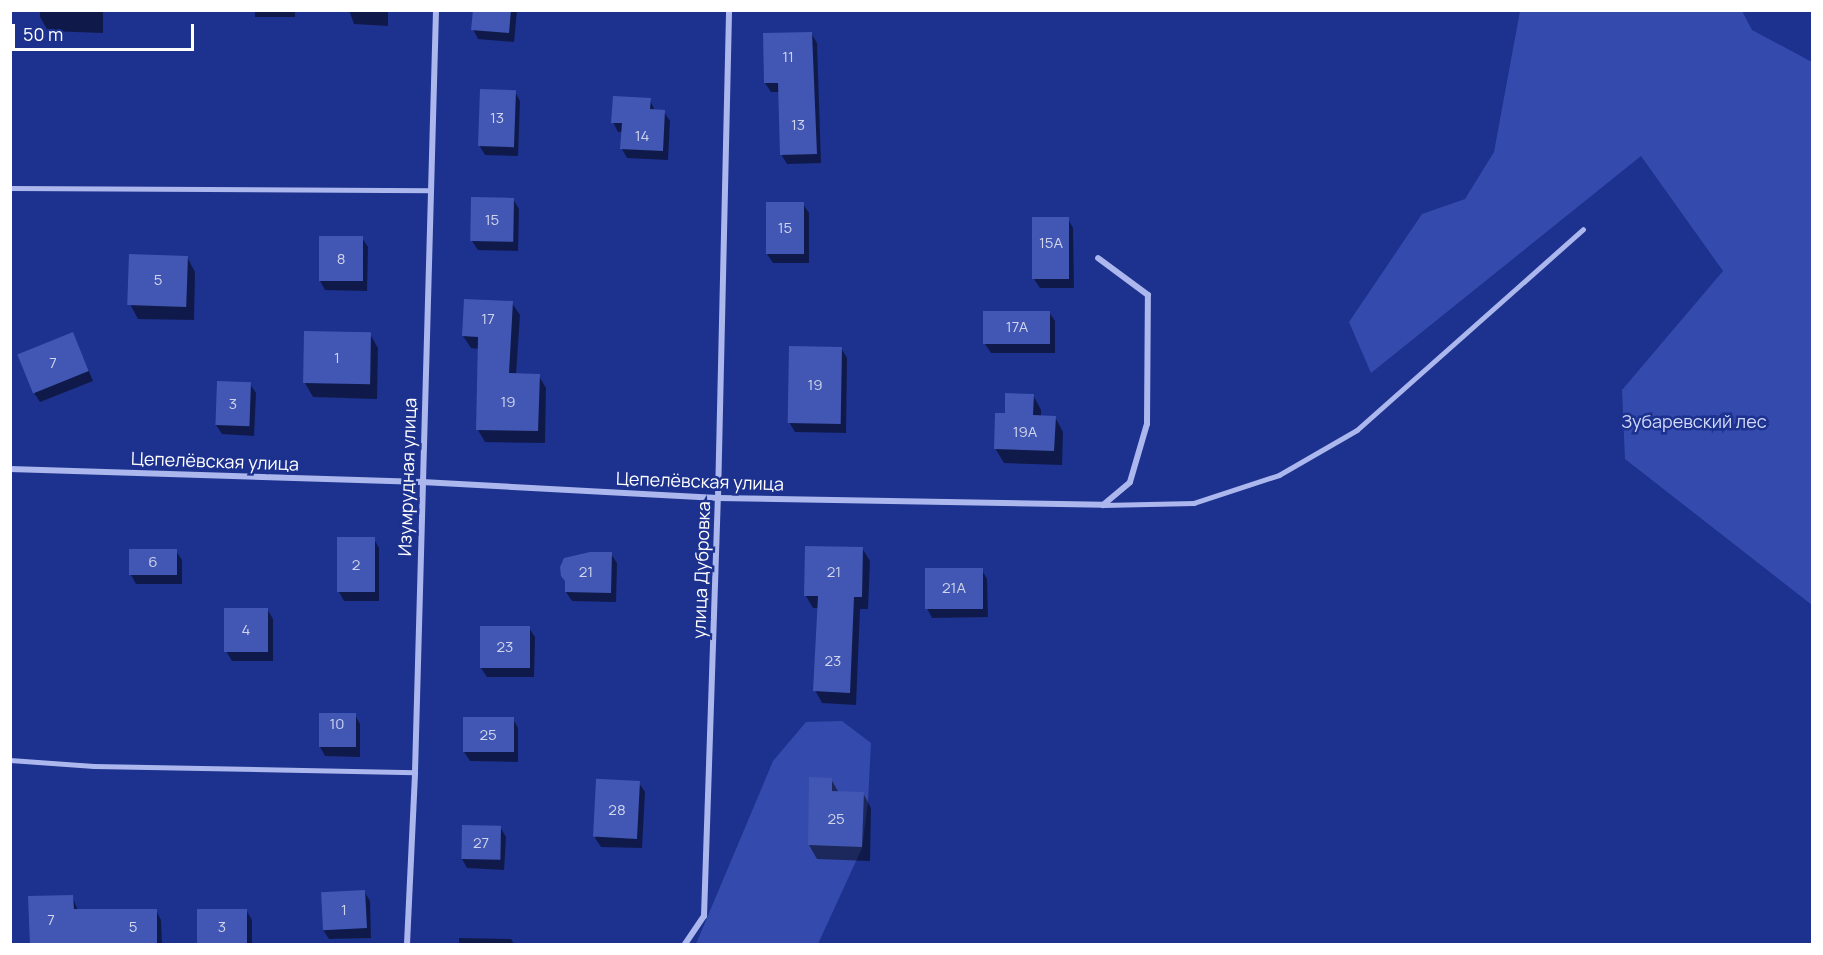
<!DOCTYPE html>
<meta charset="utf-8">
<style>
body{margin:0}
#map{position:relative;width:1823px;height:955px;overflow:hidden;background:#1d318e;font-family:Manrope,sans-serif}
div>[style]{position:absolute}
.green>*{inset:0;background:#354aad}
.shadow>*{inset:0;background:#0007;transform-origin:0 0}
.building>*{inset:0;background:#4257b3;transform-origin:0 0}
.lane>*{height:4.5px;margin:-2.25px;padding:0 2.25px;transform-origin:2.25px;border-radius:2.25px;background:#abb7ed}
.street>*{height:6px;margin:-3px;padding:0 3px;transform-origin:3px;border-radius:3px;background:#abb7ed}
span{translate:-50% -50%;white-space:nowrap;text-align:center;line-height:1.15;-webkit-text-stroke:5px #1d318e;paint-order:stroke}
.number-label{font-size:15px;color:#d0d5ec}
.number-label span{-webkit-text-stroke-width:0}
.park-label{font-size:18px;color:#d1d8f9}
.street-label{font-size:18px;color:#fff}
.frame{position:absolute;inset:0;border:12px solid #fff;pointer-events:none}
.scale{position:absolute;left:12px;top:24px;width:182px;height:27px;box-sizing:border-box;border:3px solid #fff;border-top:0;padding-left:8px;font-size:18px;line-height:21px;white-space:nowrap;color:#fff;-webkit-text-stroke:4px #1d318e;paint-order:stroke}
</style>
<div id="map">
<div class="green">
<i style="clip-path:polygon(1520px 11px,1742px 11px,1752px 30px,1812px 62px,1812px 605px,1625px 459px,1622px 390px,1723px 271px,1641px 156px,1371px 373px,1349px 322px,1422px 214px,1465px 199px,1494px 152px)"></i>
<i style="clip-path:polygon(842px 721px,871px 743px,868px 802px,862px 848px,818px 944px,696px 944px,773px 761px,806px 722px)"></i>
</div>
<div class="shadow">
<i style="clip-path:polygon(40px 10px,103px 10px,103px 33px,48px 31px,40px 17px)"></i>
<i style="left:255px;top:10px;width:40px;height:7px"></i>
<i style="clip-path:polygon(349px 10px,388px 10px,388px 26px,354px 24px)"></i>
<i style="clip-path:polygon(475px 10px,517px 10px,514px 42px,478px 39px,473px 29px)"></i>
<i style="clip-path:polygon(811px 33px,817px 43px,821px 163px,787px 164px,781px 154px,780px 92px,771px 92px,765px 83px)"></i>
<i style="clip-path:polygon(515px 92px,520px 101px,518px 156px,485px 155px,479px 145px)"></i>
<i style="clip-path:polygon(650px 100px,655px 111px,664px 112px,670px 121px,668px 160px,627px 158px,622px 149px,623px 132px,618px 132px,613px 122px)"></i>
<i style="clip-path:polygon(513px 199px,519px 209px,518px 251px,478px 250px,472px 241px)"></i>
<i style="clip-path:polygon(803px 204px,809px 213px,809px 263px,773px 263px,767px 254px)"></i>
<i style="clip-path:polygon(1068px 219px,1073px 228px,1074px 288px,1040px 288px,1034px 279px)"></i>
<i style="clip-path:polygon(362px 238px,368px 247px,367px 291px,325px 290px,320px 281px)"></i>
<i style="clip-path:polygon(187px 257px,195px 272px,194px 320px,138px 319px,130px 304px)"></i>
<i style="clip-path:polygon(512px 303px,520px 315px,516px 375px,539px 376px,546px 388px,545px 443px,485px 442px,478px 430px,479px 349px,471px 348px,463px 336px)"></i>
<i style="clip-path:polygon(1049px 312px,1055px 321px,1055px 353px,991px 353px,985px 344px)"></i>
<i style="clip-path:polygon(73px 333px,93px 381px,40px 402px,34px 393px)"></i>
<i style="clip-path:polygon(370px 334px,378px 348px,377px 399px,313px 397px,305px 383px)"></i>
<i style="clip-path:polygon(841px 348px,847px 358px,846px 433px,795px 432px,789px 422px)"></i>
<i style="clip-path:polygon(250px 384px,256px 393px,254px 436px,222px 434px,216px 425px)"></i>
<i style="clip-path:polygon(1033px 395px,1041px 410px,1041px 417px,1055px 417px,1063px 432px,1062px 465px,1004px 463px,995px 448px,1006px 415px)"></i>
<i style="clip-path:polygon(374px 539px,379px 548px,379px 601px,344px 601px,339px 592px)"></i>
<i style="clip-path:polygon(862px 548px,870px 561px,868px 609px,860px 609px,856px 705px,822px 703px,815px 690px,819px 608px,813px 608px,806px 596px)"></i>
<i style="clip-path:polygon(176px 551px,182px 560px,182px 584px,136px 584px,131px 575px)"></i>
<i style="clip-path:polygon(611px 554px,617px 563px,616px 602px,572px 601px,566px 592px)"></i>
<i style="clip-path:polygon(982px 570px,987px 579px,988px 617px,932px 618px,927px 608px)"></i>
<i style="clip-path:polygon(267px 609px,273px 619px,273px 661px,232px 661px,226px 651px)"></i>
<i style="clip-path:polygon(529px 628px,535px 637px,534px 677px,487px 677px,481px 668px)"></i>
<i style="clip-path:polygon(355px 715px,360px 724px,360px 757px,325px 756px,320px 747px)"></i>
<i style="clip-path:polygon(513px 719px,518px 728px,518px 762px,470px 761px,464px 752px)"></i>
<i style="clip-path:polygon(831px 779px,839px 793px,863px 793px,871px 808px,870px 861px,817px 859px,809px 845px)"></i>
<i style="clip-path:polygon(639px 783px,645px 792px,642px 848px,601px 847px,595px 838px)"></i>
<i style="clip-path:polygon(500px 827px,506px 837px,504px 870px,467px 868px,462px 859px)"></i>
<i style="clip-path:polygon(364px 891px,370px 901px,371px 938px,329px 939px,323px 930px)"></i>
<i style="clip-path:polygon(72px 896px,78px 911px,156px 910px,161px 920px,162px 944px,31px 944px)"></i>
<i style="clip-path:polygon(246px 910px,252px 920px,252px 944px,199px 944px)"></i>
<i style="clip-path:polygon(459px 938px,511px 939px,514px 944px,459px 944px)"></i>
</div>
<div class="building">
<i style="clip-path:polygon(473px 10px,511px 10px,509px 33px,471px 30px)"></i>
<i style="clip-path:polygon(812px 32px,817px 154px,780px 155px,778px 83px,764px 83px,763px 33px)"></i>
<i style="left:480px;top:89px;width:36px;height:57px;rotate:2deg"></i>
<i style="clip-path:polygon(613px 96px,651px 98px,650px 109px,665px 110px,663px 151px,620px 149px,622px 123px,611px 123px)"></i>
<i style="left:471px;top:197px;width:43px;height:44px;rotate:1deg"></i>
<i style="left:766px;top:202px;width:38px;height:52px"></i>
<i style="left:1069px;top:217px;width:62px;height:37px;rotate:90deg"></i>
<i style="left:319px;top:236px;width:44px;height:45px"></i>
<i style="left:129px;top:254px;width:59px;height:51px;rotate:2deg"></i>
<i style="clip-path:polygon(464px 299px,513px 301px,509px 373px,540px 374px,538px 431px,476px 430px,478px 337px,462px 336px)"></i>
<i style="left:983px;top:311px;width:67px;height:33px"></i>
<i style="left:304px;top:331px;width:67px;height:52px;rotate:1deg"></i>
<i style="left:73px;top:332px;width:42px;height:60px;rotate:68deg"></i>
<i style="left:789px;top:346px;width:53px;height:77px;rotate:1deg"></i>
<i style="left:217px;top:381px;width:34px;height:44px;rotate:2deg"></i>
<i style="clip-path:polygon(1005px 393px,1034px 394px,1033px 415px,1056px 416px,1054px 451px,994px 449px,995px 413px,1005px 413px)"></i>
<i style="left:337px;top:537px;width:38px;height:55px"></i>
<i style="clip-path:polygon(805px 546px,863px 547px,862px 597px,854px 597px,850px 693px,813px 691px,818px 596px,804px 596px)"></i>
<i style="left:129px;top:549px;width:48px;height:26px"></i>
<i style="clip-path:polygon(590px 552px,612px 552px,611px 593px,565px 592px,565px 581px,561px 576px,560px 567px,564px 558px)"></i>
<i style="left:925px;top:568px;width:58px;height:41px"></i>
<i style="left:224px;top:608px;width:44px;height:44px"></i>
<i style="left:480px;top:626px;width:50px;height:42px"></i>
<i style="left:319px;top:713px;width:37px;height:34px"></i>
<i style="left:463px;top:717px;width:51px;height:35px"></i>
<i style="clip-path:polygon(809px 777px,832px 778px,832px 791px,864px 792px,862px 847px,808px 845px)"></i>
<i style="left:640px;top:781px;width:58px;height:44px;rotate:93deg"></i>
<i style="left:462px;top:825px;width:39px;height:34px;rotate:1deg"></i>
<i style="left:365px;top:890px;width:38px;height:44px;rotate:87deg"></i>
<i style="clip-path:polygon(73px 895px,74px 909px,157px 909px,157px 945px,30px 945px,28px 896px)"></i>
<i style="left:197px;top:909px;width:50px;height:36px"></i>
</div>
<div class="lane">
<i style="left:10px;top:188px;width:420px;rotate:0.3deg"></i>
<i style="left:1103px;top:505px;width:91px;rotate:-1.3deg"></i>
<i style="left:1194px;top:503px;width:89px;rotate:-18.2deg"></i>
<i style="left:1279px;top:475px;width:90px;rotate:-30deg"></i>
<i style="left:1357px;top:430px;width:302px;rotate:-41.6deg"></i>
<i style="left:10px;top:760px;width:84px;rotate:4.1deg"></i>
<i style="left:94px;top:766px;width:321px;rotate:1.1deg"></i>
</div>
<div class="street">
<i style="left:10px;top:469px;width:412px;rotate:1.8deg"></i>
<i style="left:422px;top:482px;width:296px;rotate:3.1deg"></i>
<i style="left:718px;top:498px;width:385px;rotate:1deg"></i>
<i style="left:1103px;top:505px;width:35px;rotate:-40deg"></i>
<i style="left:1130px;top:482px;width:60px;rotate:-73.7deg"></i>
<i style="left:1147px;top:424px;width:129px;rotate:-89.6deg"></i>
<i style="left:1148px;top:295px;width:62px;rotate:-143.5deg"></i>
<i style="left:407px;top:944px;width:172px;rotate:-87.3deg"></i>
<i style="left:415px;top:772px;width:762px;rotate:-88.42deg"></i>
<i style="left:685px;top:944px;width:34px;rotate:-56deg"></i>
<i style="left:704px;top:916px;width:418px;rotate:-88.1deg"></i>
<i style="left:718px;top:498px;width:488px;rotate:-88.7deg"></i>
</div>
<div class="number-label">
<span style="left:788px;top:57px">11</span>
<span style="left:497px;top:118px">13</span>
<span style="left:798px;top:125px">13</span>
<span style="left:642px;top:136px">14</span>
<span style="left:492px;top:220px">15</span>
<span style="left:785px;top:228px">15</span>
<span style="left:1051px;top:243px">15А</span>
<span style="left:341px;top:259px">8</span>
<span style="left:158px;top:280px">5</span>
<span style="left:488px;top:319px">17</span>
<span style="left:1017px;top:327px">17А</span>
<span style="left:337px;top:358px">1</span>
<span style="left:53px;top:363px">7</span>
<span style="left:815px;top:385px">19</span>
<span style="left:508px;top:402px">19</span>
<span style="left:233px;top:404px">3</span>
<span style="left:1025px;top:432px">19А</span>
<span style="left:153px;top:562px">6</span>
<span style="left:356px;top:565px">2</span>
<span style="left:586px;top:572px">21</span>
<span style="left:834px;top:572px">21</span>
<span style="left:954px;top:588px">21А</span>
<span style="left:246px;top:630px">4</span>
<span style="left:505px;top:647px">23</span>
<span style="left:833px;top:661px">23</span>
<span style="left:337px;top:724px">10</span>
<span style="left:488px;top:735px">25</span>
<span style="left:617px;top:810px">28</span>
<span style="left:836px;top:819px">25</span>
<span style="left:481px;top:843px">27</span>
<span style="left:344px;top:910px">1</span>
<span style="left:51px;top:920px">7</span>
<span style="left:133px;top:927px">5</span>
<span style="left:222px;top:927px">3</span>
</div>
<div class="park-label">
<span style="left:1694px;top:421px">Зубаревский лес</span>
</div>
<div class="street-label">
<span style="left:215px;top:461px;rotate:2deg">Цепелёвская улица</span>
<span style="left:407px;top:477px;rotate:-88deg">Изумрудная улица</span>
<span style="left:700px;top:481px;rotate:2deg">Цепелёвская улица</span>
<span style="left:701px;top:570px;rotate:-88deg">улица Дубровка</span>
</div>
<div class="frame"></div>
<div class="scale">50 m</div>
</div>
